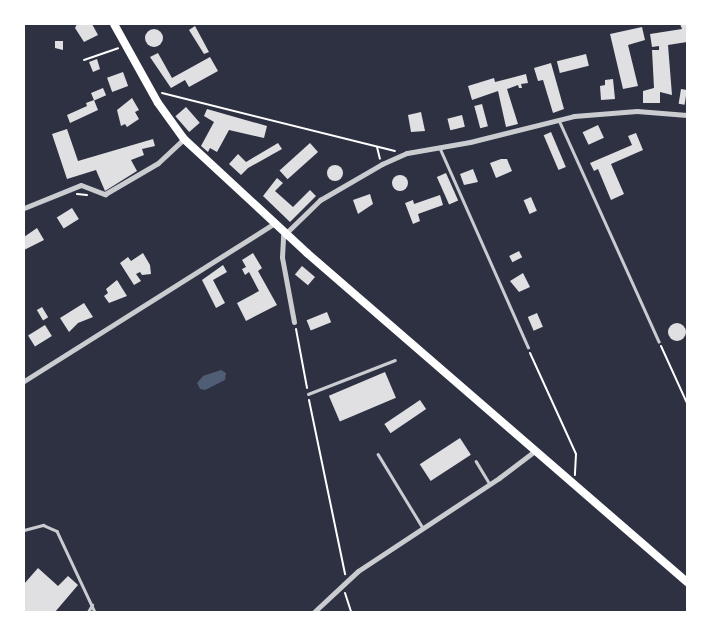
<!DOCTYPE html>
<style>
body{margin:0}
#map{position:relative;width:711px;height:636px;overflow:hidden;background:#2d3142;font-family:Quicksand,sans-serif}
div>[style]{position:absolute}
.water>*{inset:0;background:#4f5d75}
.building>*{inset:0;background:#e0e0e3;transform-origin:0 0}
.round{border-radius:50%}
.path>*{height:2px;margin:-1px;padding:0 1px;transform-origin:1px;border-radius:1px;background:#fff}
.service>*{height:2.5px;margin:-1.25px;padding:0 1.25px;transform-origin:1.25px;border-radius:1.25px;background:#caccd0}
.minor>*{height:5px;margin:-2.5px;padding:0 2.5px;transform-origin:2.5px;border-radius:2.5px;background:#caccd0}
.secondary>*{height:8px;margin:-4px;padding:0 4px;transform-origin:4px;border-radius:4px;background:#fff}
span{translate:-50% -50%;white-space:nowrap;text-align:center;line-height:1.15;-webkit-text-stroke:5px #fff;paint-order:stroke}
.frame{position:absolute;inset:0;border:25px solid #fff;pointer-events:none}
</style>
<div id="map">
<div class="water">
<i style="clip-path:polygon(221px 370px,226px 373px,225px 380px,205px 390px,200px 389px,197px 383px,203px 376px)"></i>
</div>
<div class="building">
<i style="clip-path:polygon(77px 24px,92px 24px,98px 35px,84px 42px,75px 28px)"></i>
<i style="clip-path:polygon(680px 24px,687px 24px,687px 42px,668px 45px,672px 95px,660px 92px,660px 103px,643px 103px,643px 91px,654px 88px,652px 50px,659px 50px,659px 46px,652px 47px,650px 34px,682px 29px)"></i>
<i style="clip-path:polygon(195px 26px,209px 52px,204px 54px,189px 30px)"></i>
<i style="clip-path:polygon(642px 27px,645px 40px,628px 45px,638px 86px,623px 89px,610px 34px)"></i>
<i class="round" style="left:145px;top:29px;width:18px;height:18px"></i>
<i style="clip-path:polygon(55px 41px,63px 41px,63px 50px,55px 48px)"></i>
<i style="clip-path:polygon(158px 53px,172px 78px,210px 57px,218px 71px,189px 87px,185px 80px,171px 88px,150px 57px)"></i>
<i style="left:586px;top:54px;width:12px;height:30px;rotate:76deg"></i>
<i style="clip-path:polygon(97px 59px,100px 69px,93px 72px,89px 62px)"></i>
<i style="clip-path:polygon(551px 63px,564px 109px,553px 113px,543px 80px,538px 81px,534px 68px)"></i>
<i style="left:123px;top:72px;width:15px;height:17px;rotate:70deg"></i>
<i style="clip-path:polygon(526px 74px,528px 83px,521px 84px,522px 88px,519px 88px,518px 85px,507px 89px,518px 124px,506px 127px,498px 91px,472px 100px,468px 86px,494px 78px,495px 82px)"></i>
<i style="clip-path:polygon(613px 79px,615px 99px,601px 100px,600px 86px,605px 85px,605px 80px)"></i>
<i style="left:103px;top:88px;width:8px;height:13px;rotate:67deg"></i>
<i style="left:681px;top:89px;width:6px;height:15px;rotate:9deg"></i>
<i style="clip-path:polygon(132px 98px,139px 110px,135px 112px,139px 119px,127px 127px,125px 124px,121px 126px,117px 110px)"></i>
<i style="clip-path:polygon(94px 100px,98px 110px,70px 123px,67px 115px,87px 106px,86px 103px)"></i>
<i style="left:482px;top:104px;width:23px;height:8px;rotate:75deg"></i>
<i style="left:186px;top:107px;width:21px;height:14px;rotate:49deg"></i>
<i style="clip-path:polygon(207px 109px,267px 126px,264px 138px,229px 130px,217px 152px,210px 148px,208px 152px,201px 146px,214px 122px,204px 116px)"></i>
<i style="clip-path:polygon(421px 112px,425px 131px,411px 132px,408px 115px)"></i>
<i style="left:462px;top:115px;width:12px;height:15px;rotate:76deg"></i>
<i style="left:598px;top:125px;width:14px;height:17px;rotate:65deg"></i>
<i style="clip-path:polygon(67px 129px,78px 161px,153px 139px,155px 146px,142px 149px,144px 155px,131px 160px,137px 171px,105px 191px,96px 170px,67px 179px,52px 134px)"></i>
<i style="left:551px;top:132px;width:38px;height:8px;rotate:67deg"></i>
<i style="clip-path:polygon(636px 133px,643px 150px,611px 164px,624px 194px,611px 200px,598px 169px,594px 171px,590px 163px,632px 145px,628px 136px)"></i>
<i style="clip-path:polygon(278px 143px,282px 149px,248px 168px,241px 175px,229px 164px,238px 154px,246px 162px)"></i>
<i style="left:310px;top:143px;width:12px;height:41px;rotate:48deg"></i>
<i style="clip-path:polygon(501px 159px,507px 159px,512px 171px,496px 178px,490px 163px)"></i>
<i class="round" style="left:327px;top:165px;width:16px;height:16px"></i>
<i style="clip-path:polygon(473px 169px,478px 182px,464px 185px,460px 174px)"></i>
<i style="left:446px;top:173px;width:30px;height:10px;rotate:66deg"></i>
<i class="round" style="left:392px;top:175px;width:16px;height:16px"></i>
<i style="clip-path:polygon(277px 178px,283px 183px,275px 191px,293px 207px,310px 190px,316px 196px,290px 222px,263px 196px)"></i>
<i style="clip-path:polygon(370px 194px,373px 204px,358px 214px,353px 200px)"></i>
<i style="clip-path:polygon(440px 195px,443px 205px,418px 214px,420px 221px,413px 224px,405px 203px,413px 200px,414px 204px)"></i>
<i style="left:531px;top:197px;width:15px;height:8px;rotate:67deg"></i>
<i style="left:72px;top:208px;width:13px;height:18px;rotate:58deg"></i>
<i style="clip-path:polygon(37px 228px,44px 240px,24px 250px,24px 237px)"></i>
<i style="left:519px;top:251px;width:7px;height:11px;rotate:63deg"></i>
<i style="clip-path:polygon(143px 253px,150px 265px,151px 274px,142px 275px,140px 272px,136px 274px,141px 281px,134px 285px,120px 263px,128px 257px,131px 261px)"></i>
<i style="clip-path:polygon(253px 253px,262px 268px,258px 271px,277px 305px,246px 321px,237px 303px,259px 291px,249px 272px,245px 275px,242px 269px,246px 267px,242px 260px)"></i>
<i style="clip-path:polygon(223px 265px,227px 272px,213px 280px,225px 303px,216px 308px,202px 280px)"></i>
<i style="left:302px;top:266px;width:17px;height:11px;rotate:40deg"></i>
<i style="clip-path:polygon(523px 273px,530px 287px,519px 292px,510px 281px)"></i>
<i style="clip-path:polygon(117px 280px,127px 296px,109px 303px,104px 296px,108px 293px,106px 289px)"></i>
<i style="clip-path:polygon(84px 303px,93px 317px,78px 323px,69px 332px,60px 318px)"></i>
<i style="left:42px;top:307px;width:12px;height:6px;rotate:59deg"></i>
<i style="left:327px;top:312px;width:11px;height:22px;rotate:68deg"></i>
<i style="left:537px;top:313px;width:15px;height:10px;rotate:67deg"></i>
<i class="round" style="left:668px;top:323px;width:18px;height:18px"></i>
<i style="left:45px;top:325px;width:13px;height:20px;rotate:58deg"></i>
<i style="left:385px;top:372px;width:28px;height:61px;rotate:67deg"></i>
<i style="left:420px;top:400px;width:11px;height:43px;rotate:56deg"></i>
<i style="left:460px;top:438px;width:20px;height:48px;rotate:57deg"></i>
<i style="clip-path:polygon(38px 568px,58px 586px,68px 576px,78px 585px,55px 612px,24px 612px,24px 584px)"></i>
</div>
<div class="path">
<i style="left:84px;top:60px;width:36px;rotate:-19deg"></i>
<i style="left:162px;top:93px;width:240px;rotate:14deg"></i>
<i style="left:377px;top:147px;width:12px;rotate:76deg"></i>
<i style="left:77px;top:194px;width:10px;rotate:6deg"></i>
<i style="left:296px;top:329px;width:60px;rotate:79.4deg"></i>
<i style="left:661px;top:346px;width:63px;rotate:65.5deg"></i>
<i style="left:530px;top:353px;width:111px;rotate:65.5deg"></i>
<i style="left:576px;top:454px;width:21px;rotate:93deg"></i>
<i style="left:309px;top:400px;width:178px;rotate:78.3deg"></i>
<i style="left:345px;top:593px;width:20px;rotate:72deg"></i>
</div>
<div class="service">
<i style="left:559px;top:120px;width:243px;rotate:65.7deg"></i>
<i style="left:440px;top:148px;width:218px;rotate:66.1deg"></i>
<i style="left:308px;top:394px;width:93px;rotate:-21.3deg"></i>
<i style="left:378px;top:454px;width:87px;rotate:58.7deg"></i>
<i style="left:476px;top:461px;width:26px;rotate:59deg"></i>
<i style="left:24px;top:530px;width:20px;rotate:-15deg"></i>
<i style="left:43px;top:525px;width:15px;rotate:23deg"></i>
<i style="left:57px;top:531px;width:89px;rotate:64.9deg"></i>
<i style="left:88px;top:612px;width:8px;rotate:-60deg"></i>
</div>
<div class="minor">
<i style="left:24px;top:208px;width:61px;rotate:-22deg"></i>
<i style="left:81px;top:185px;width:26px;rotate:21deg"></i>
<i style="left:105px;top:194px;width:61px;rotate:-30.3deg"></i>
<i style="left:158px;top:163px;width:35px;rotate:-43deg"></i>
<i style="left:294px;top:322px;width:66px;rotate:-100.5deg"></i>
<i style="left:282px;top:257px;width:21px;rotate:-87deg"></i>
<i style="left:283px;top:236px;width:52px;rotate:-44.2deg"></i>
<i style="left:320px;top:200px;width:72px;rotate:-30.1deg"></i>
<i style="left:382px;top:164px;width:27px;rotate:-24deg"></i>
<i style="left:407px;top:153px;width:64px;rotate:-9.9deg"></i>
<i style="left:470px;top:142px;width:107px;rotate:-14deg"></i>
<i style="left:574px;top:116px;width:63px;rotate:-4.5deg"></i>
<i style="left:637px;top:111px;width:50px;rotate:4.6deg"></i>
<i style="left:24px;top:381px;width:297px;rotate:-32.2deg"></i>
<i style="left:314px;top:612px;width:60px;rotate:-43deg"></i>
<i style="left:358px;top:571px;width:169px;rotate:-33.4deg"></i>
<i style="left:499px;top:478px;width:46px;rotate:-37.1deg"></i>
</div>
<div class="secondary">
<i style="left:114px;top:24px;width:90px;rotate:60.9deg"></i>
<i style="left:158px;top:103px;width:44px;rotate:54.2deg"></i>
<i style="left:184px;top:139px;width:168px;rotate:42.8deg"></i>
<i style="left:307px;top:253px;width:503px;rotate:40.89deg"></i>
</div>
<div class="frame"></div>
</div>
